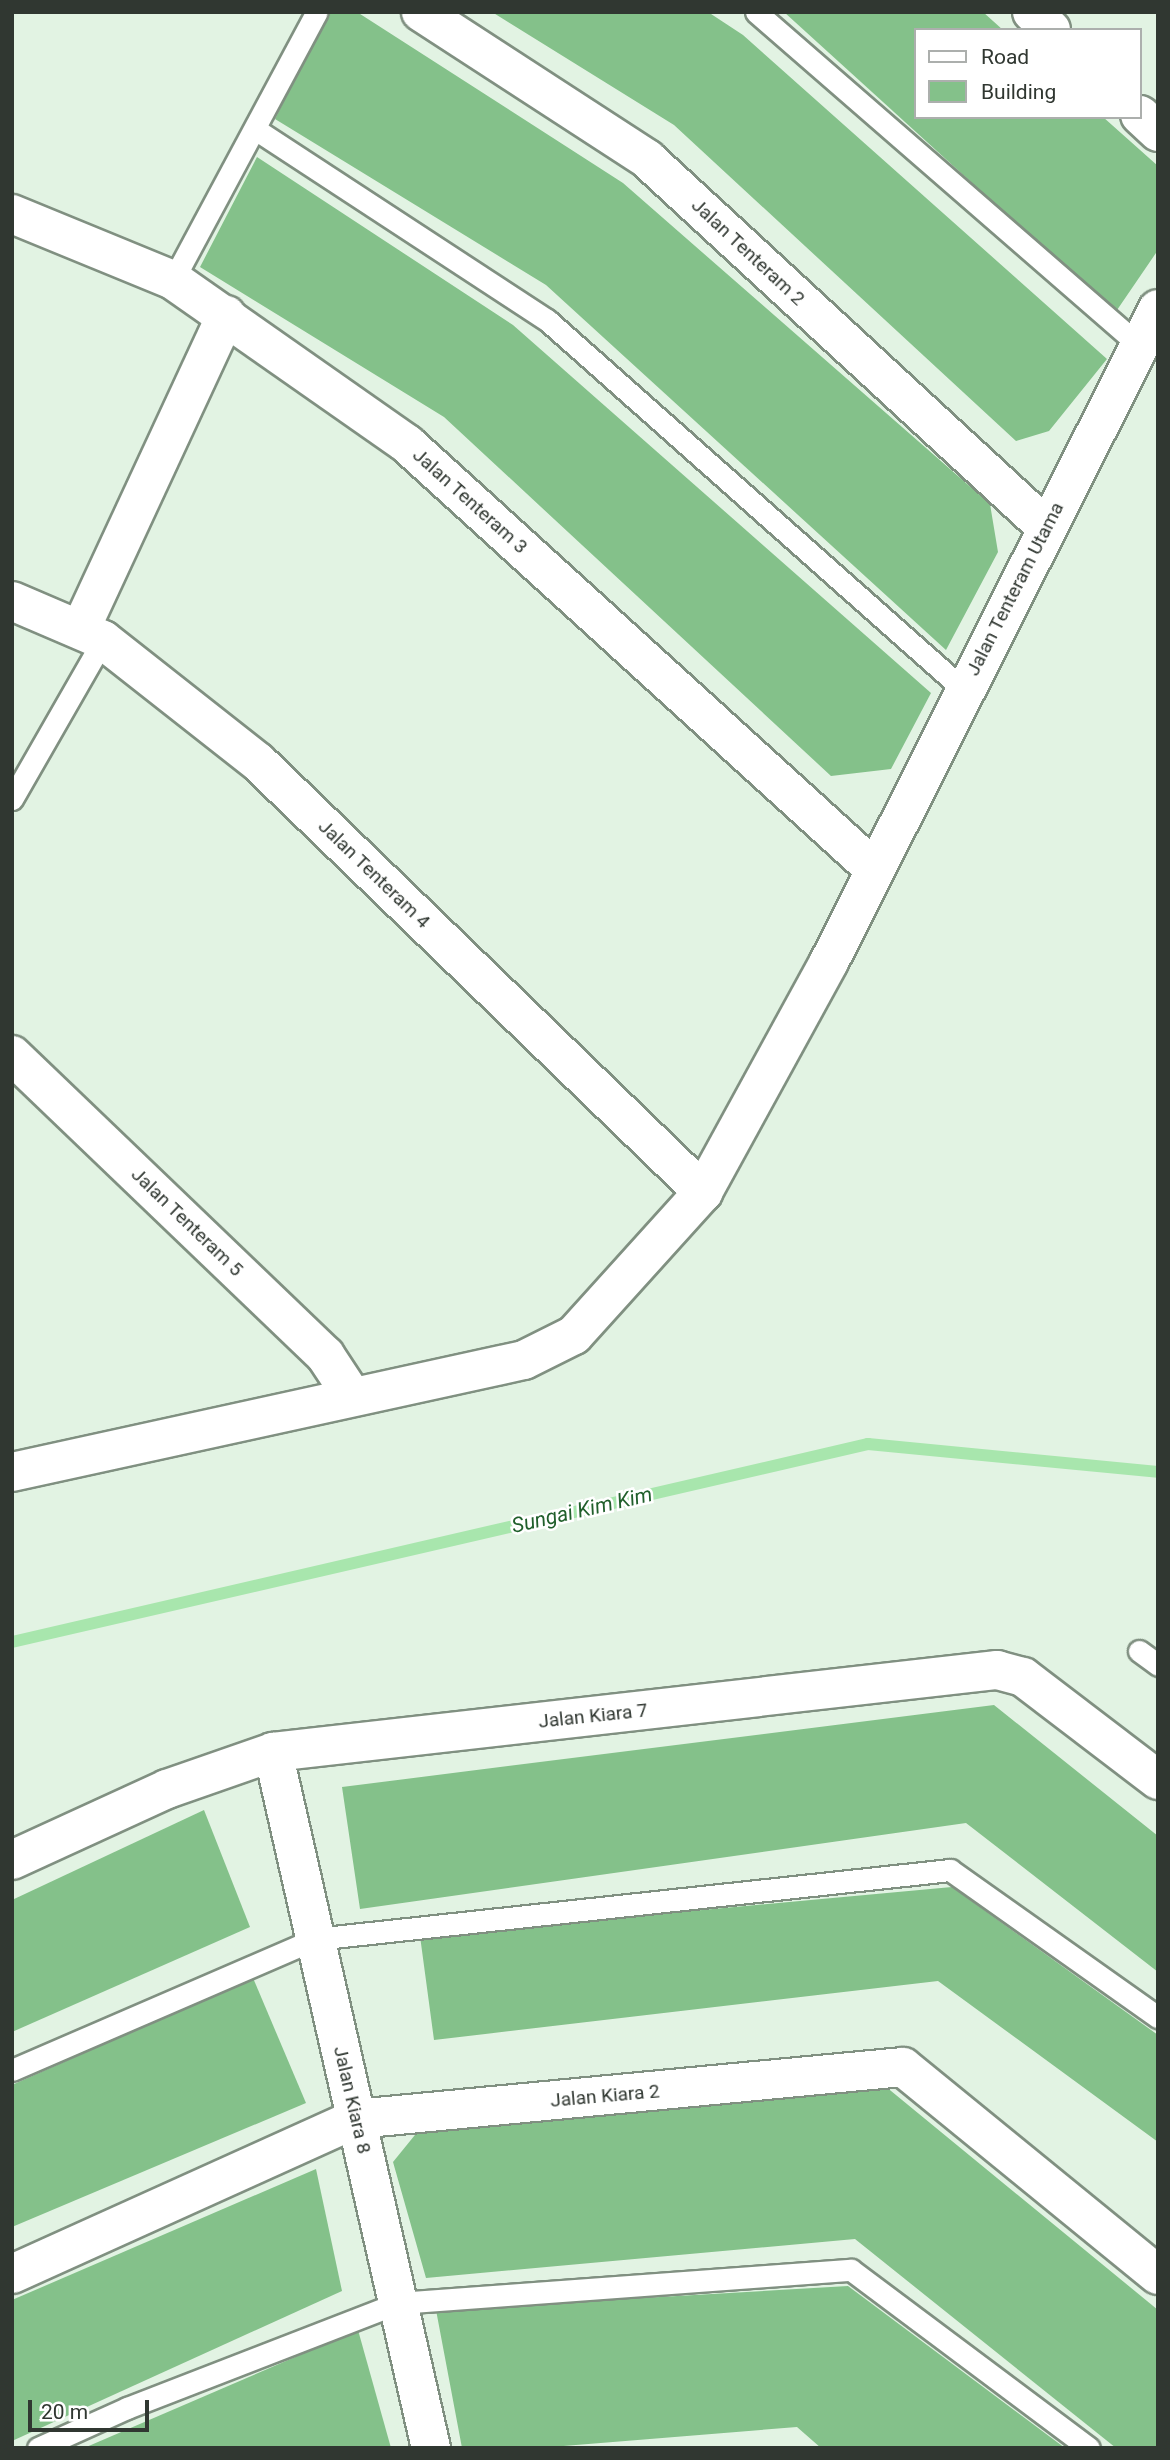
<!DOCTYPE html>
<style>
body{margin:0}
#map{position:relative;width:1170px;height:2460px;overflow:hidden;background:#e2f3e3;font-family:Roboto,sans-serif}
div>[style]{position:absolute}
.stream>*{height:12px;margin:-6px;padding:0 6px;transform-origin:6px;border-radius:6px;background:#a8e6ad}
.building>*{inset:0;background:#84c18a}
.roads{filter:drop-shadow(2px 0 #809081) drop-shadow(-2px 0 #809081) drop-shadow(0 2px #809081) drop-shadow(0 -2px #809081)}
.service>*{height:21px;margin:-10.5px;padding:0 10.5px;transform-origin:10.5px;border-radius:10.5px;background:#fff}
.minor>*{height:38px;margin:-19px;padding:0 19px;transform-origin:19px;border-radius:19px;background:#fff}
span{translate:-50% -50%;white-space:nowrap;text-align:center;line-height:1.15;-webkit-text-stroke:5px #fff;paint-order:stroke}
.street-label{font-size:19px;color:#303731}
.water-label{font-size:21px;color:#205f2b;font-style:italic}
.frame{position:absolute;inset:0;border:14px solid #303731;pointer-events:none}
.legend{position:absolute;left:914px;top:28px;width:228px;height:91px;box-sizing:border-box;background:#fff;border:2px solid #acafad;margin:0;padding:9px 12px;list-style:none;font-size:21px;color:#303731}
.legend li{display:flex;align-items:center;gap:14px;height:35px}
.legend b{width:35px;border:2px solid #acafad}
.scale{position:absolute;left:28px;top:2400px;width:121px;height:32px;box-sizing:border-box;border:4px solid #303731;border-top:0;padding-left:9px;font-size:21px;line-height:24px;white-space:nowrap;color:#303731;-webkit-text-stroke:5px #fff;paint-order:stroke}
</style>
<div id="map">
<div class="stream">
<i style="left:12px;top:1642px;width:879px;rotate:-13.02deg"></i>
<i style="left:868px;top:1444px;width:291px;rotate:5.5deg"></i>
</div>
<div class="building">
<i style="clip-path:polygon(327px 12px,357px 12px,623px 183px,990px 504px,998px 552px,946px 650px,546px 285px,275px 119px)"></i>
<i style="clip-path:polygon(492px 12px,708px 12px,743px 35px,1107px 359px,1049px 431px,1016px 441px,674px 125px)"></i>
<i style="clip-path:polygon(784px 12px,983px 12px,1003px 30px,916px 30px,916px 117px,1103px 117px,1158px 166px,1158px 250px,1115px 313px)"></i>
<i style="clip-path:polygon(257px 157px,513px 325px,931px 693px,891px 769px,831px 776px,444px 417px,200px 267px)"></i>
<i style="clip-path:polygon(994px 1705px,1158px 1836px,1158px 1972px,966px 1823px,360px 1909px,342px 1787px)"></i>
<i style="clip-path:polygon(204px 1810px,250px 1927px,12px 2032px,12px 1900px)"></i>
<i style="clip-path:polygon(952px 1887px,1158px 2035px,1158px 2142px,938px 1981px,434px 2040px,420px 1936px)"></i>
<i style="clip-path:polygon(253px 1978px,306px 2103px,12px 2227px,12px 2085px)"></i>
<i style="clip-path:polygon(885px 2086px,1158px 2310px,1158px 2448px,1116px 2448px,855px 2239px,426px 2278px,393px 2162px,419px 2130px)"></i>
<i style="clip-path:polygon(316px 2169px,342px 2291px,12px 2441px,12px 2300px)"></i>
<i style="clip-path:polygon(848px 2286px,1065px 2448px,821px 2448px,797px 2427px,539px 2448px,462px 2448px,436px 2310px)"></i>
<i style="clip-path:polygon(358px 2330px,391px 2448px,84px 2448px)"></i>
</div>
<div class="roads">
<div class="service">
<i style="left:756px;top:12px;width:508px;rotate:41.01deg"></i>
<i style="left:255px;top:129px;width:349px;rotate:33.2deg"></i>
<i style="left:547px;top:320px;width:557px;rotate:41.58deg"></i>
<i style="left:173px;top:280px;width:304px;rotate:-61.8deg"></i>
<i style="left:12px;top:799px;width:183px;rotate:-60.2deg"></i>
<i style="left:1139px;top:1651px;width:24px;rotate:36deg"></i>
<i style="left:12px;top:2070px;width:330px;rotate:-23.4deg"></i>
<i style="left:315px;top:1939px;width:639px;rotate:-6.2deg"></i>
<i style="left:950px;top:1870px;width:255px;rotate:35.3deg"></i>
<i style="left:38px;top:2448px;width:98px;rotate:-24.2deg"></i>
<i style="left:127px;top:2408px;width:291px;rotate:-21.2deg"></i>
<i style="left:398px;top:2303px;width:454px;rotate:-4.2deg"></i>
<i style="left:851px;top:2270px;width:297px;rotate:36.8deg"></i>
</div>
<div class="minor">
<i style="left:421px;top:12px;width:270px;rotate:33deg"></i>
<i style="left:647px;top:159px;width:544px;rotate:42.69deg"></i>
<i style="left:1032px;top:12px;width:26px;rotate:43deg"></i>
<i style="left:1140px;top:115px;width:25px;rotate:43deg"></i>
<i style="left:12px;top:214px;width:174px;rotate:22.3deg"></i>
<i style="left:173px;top:280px;width:286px;rotate:35deg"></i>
<i style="left:407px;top:444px;width:630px;rotate:42.3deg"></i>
<i style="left:12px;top:601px;width:99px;rotate:23.2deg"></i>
<i style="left:103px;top:640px;width:197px;rotate:38.2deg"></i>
<i style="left:258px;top:762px;width:619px;rotate:44.02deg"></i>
<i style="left:81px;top:628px;width:345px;rotate:-65.1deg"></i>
<i style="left:12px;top:1055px;width:434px;rotate:43.8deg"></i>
<i style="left:325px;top:1355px;width:49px;rotate:56.6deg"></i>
<i style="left:12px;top:1472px;width:524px;rotate:-12.34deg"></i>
<i style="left:524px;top:1360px;width:56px;rotate:-26.6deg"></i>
<i style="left:574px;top:1335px;width:193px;rotate:-47.9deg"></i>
<i style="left:703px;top:1192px;width:262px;rotate:-61.3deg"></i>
<i style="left:829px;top:962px;width:731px;rotate:-63.26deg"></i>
<i style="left:273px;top:1752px;width:714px;rotate:77.21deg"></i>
<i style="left:12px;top:1860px;width:170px;rotate:-24.6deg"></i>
<i style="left:167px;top:1789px;width:112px;rotate:-19.2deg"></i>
<i style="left:273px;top:1752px;width:729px;rotate:-6.46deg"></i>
<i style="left:997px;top:1670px;width:27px;rotate:15deg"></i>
<i style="left:1023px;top:1677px;width:170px;rotate:37.3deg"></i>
<i style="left:12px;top:2274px;width:377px;rotate:-24.3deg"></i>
<i style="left:356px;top:2119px;width:549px;rotate:-5.43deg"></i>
<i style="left:903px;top:2067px;width:329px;rotate:39.2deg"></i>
</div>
</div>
<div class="street-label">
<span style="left:748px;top:252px;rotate:43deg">Jalan Tenteram 2</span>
<span style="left:470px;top:501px;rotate:42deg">Jalan Tenteram 3</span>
<span style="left:1015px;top:589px;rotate:-63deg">Jalan Tenteram Utama</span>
<span style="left:374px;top:874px;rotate:44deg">Jalan Tenteram 4</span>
<span style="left:187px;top:1222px;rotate:44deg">Jalan Tenteram 5</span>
<span style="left:593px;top:1716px;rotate:-6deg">Jalan Kiara 7</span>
<span style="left:605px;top:2096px;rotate:-5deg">Jalan Kiara 2</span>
<span style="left:352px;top:2100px;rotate:77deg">Jalan Kiara 8</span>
</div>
<div class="water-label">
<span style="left:582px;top:1510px;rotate:-13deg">Sungai Kim Kim</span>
</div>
<div class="frame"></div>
<ul class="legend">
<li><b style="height:9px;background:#fff"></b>Road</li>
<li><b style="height:19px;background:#84c18a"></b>Building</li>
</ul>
<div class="scale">20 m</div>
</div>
